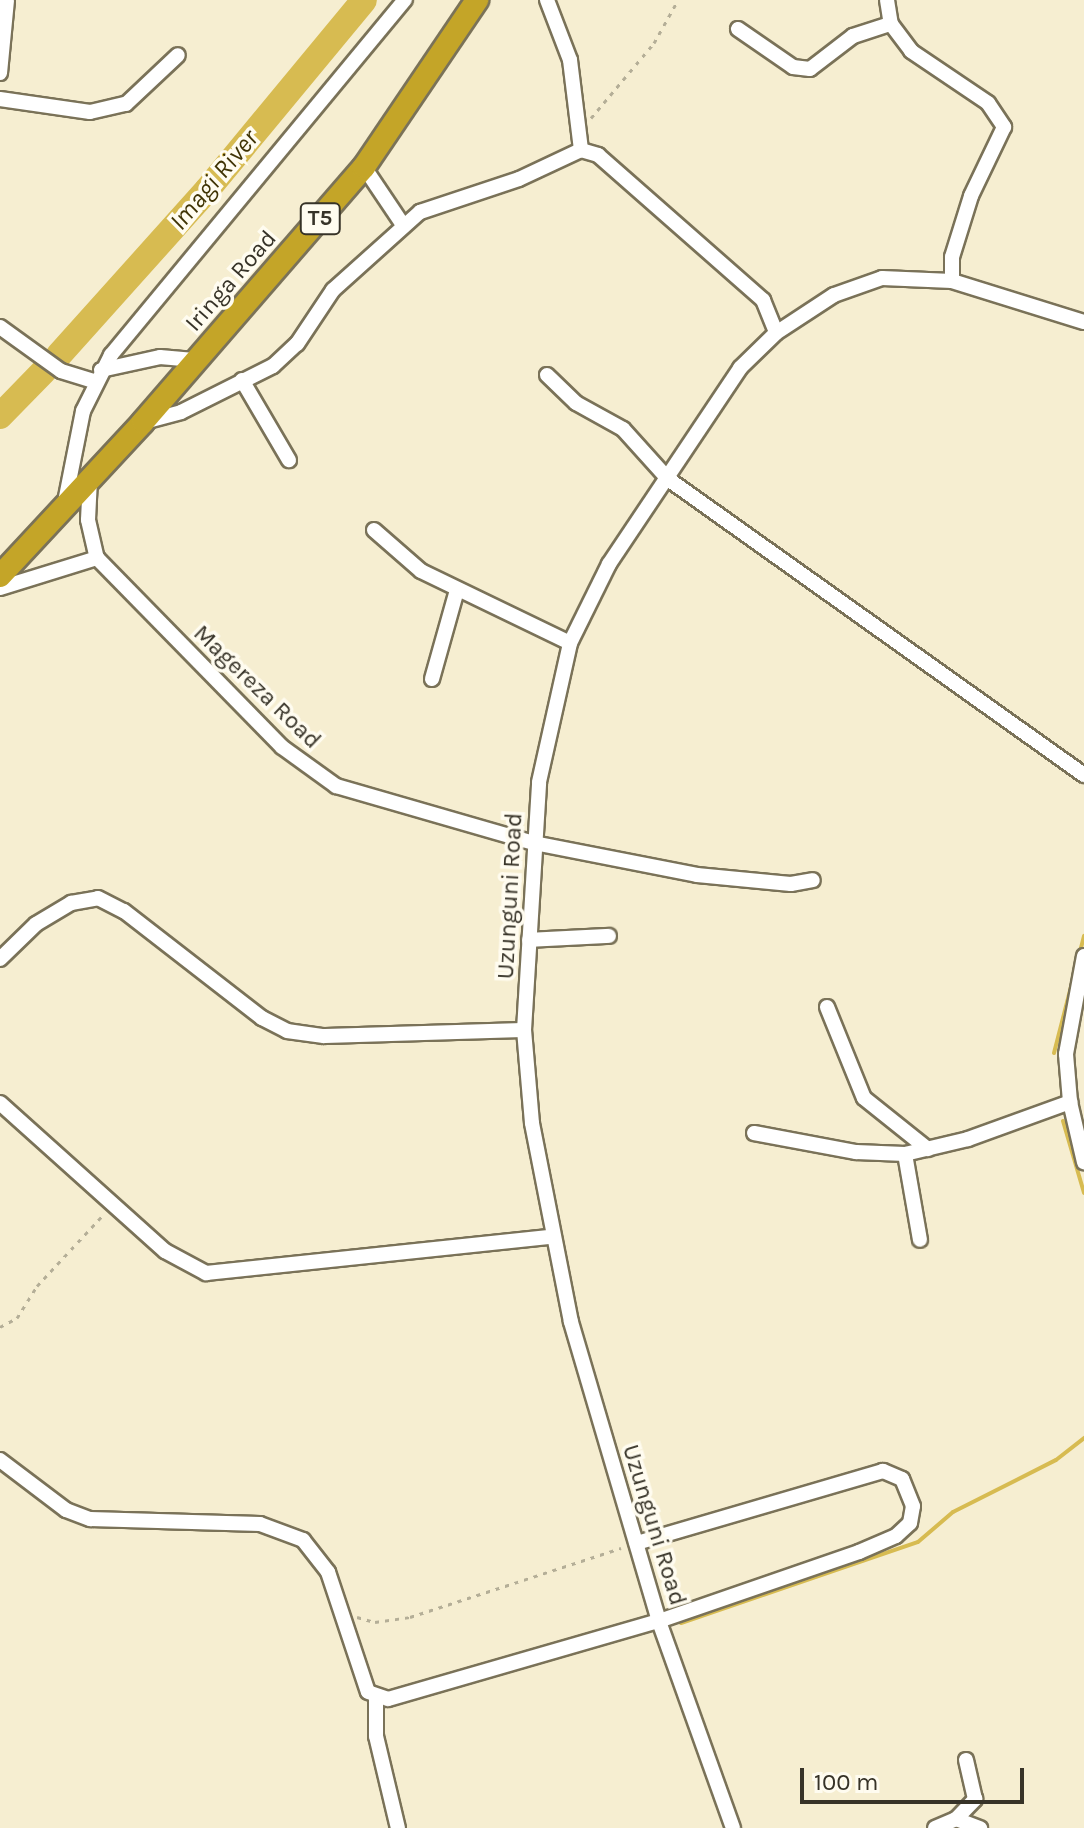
<!DOCTYPE html>
<style>
body{margin:0}
#map{position:relative;width:1084px;height:1828px;overflow:hidden;background:#f6eed1;font-family:Karla,sans-serif}
div>[style]{position:absolute}
.stream>*{height:4px;margin:-2px;padding:0 2px;transform-origin:2px;border-radius:2px;background:#d7bb51}
.river>*{height:26px;margin:-13px;padding:0 13px;transform-origin:13px;border-radius:13px;background:#d7bb51}
.path>*{height:3px;margin-top:-1.5px;transform-origin:0;background:repeating-linear-gradient(90deg,#b4ae97 0 4px,transparent 0 10px)}
.roads{filter:drop-shadow(2px 0 #7a7258) drop-shadow(-2px 0 #7a7258) drop-shadow(0 2px #7a7258) drop-shadow(0 -2px #7a7258)}
.minor>*{height:14px;margin:-7px;padding:0 7px;transform-origin:7px;border-radius:7px;background:#fff}
.highway>*{height:22px;margin:-11px;padding:0 11px;transform-origin:11px;border-radius:11px;background:#c4a528}
span{translate:-50% -50%;white-space:nowrap;text-align:center;line-height:1.15;-webkit-text-stroke:7px #fffcf0;paint-order:stroke}
.shield-label span{padding:2px 6px;background:#fffcf0;border:2px solid;border-radius:6px;-webkit-text-stroke-width:0}
.shield-label{font-size:22px;color:#373328;font-weight:700}
.street-label{font-size:24px;color:#373328}
.water-label{font-size:26px;color:#403405;font-style:italic}
.scale{position:absolute;left:800px;top:1768px;width:224px;height:36px;box-sizing:border-box;border:4px solid #373328;border-top:0;padding-left:10px;font-size:24px;line-height:28px;white-space:nowrap;color:#373328;-webkit-text-stroke:6px #fffcf0;paint-order:stroke}
</style>
<div id="map">
<div class="stream">
<i style="left:1054px;top:1053px;width:121px;rotate:-75.6deg"></i>
<i style="left:1063px;top:1121px;width:75px;rotate:73.7deg"></i>
<i style="left:681px;top:1623px;width:250px;rotate:-18.9deg"></i>
<i style="left:918px;top:1542px;width:46px;rotate:-40.6deg"></i>
<i style="left:953px;top:1512px;width:115px;rotate:-26.8deg"></i>
<i style="left:1056px;top:1460px;width:36px;rotate:-38deg"></i>
</div>
<div class="river">
<i style="left:59px;top:355px;width:222px;rotate:-48.1deg"></i>
<i style="left:207px;top:190px;width:246px;rotate:-50.4deg"></i>
<i style="left:0;top:416px;width:62px;rotate:-45.7deg"></i>
</div>
<div class="path">
<i style="left:591px;top:118px;width:98px;rotate:-50deg"></i>
<i style="left:654px;top:43px;width:49px;rotate:-60.8deg"></i>
<i style="left:0;top:1327px;width:19px;rotate:-28deg"></i>
<i style="left:17px;top:1318px;width:38px;rotate:-58deg"></i>
<i style="left:37px;top:1286px;width:96px;rotate:-47.1deg"></i>
<i style="left:357px;top:1617px;width:19px;rotate:16deg"></i>
<i style="left:375px;top:1622px;width:35px;rotate:-8deg"></i>
<i style="left:410px;top:1617px;width:222px;rotate:-18.1deg"></i>
</div>
<div class="roads">
<div class="minor">
<i style="left:547px;top:0;width:64px;rotate:69deg"></i>
<i style="left:570px;top:60px;width:91px;rotate:83deg"></i>
<i style="left:887px;top:0;width:24px;rotate:81deg"></i>
<i style="left:891px;top:24px;width:34px;rotate:53deg"></i>
<i style="left:911px;top:51px;width:93px;rotate:34deg"></i>
<i style="left:988px;top:103px;width:29px;rotate:56deg"></i>
<i style="left:1004px;top:127px;width:76px;rotate:115.6deg"></i>
<i style="left:971px;top:196px;width:64px;rotate:107.3deg"></i>
<i style="left:952px;top:257px;width:24px;rotate:90deg"></i>
<i style="left:738px;top:29px;width:67px;rotate:34.6deg"></i>
<i style="left:793px;top:67px;width:17px;rotate:7deg"></i>
<i style="left:810px;top:69px;width:54px;rotate:-37.5deg"></i>
<i style="left:853px;top:36px;width:40px;rotate:-18deg"></i>
<i style="left:0;top:73px;width:73px;rotate:-84.5deg"></i>
<i style="left:0;top:99px;width:91px;rotate:8.2deg"></i>
<i style="left:90px;top:112px;width:37px;rotate:-13deg"></i>
<i style="left:126px;top:104px;width:71px;rotate:-43.3deg"></i>
<i style="left:364px;top:167px;width:70px;rotate:56.1deg"></i>
<i style="left:0;top:327px;width:75px;rotate:35.8deg"></i>
<i style="left:61px;top:371px;width:34px;rotate:17deg"></i>
<i style="left:101px;top:370px;width:60px;rotate:-12.4deg"></i>
<i style="left:160px;top:357px;width:37px;rotate:5deg"></i>
<i style="left:547px;top:375px;width:40px;rotate:44deg"></i>
<i style="left:576px;top:403px;width:54px;rotate:29deg"></i>
<i style="left:623px;top:429px;width:67px;rotate:48deg"></i>
<i style="left:668px;top:479px;width:511px;rotate:35.43deg"></i>
<i style="left:242px;top:380px;width:93px;rotate:59.6deg"></i>
<i style="left:144px;top:422px;width:38px;rotate:-15deg"></i>
<i style="left:181px;top:412px;width:103px;rotate:-26.6deg"></i>
<i style="left:273px;top:366px;width:33px;rotate:-43deg"></i>
<i style="left:297px;top:344px;width:65px;rotate:-56.3deg"></i>
<i style="left:333px;top:290px;width:117px;rotate:-41.9deg"></i>
<i style="left:420px;top:212px;width:104px;rotate:-18.4deg"></i>
<i style="left:519px;top:179px;width:68px;rotate:-25.1deg"></i>
<i style="left:581px;top:150px;width:18px;rotate:16deg"></i>
<i style="left:598px;top:155px;width:220px;rotate:41.3deg"></i>
<i style="left:763px;top:300px;width:35px;rotate:68deg"></i>
<i style="left:90px;top:479px;width:41px;rotate:92.8deg"></i>
<i style="left:88px;top:520px;width:39px;rotate:77deg"></i>
<i style="left:97px;top:558px;width:264px;rotate:45.6deg"></i>
<i style="left:282px;top:747px;width:67px;rotate:35.8deg"></i>
<i style="left:336px;top:786px;width:206px;rotate:16.1deg"></i>
<i style="left:534px;top:843px;width:166px;rotate:11.1deg"></i>
<i style="left:697px;top:875px;width:94px;rotate:5.5deg"></i>
<i style="left:791px;top:884px;width:22px;rotate:-10deg"></i>
<i style="left:64px;top:507px;width:98px;rotate:-78.8deg"></i>
<i style="left:83px;top:411px;width:63px;rotate:-63.4deg"></i>
<i style="left:111px;top:355px;width:461px;rotate:-50.4deg"></i>
<i style="left:374px;top:530px;width:62px;rotate:41.1deg"></i>
<i style="left:421px;top:571px;width:165px;rotate:25.8deg"></i>
<i style="left:0;top:588px;width:102px;rotate:-17.2deg"></i>
<i style="left:432px;top:679px;width:92px;rotate:-74.3deg"></i>
<i style="left:529px;top:940px;width:80px;rotate:-2.9deg"></i>
<i style="left:1084px;top:956px;width:100px;rotate:100.4deg"></i>
<i style="left:1066px;top:1054px;width:48px;rotate:85.2deg"></i>
<i style="left:1070px;top:1102px;width:62px;rotate:76.9deg"></i>
<i style="left:0;top:959px;width:50px;rotate:-44.2deg"></i>
<i style="left:36px;top:924px;width:41px;rotate:-31deg"></i>
<i style="left:71px;top:903px;width:27px;rotate:-10deg"></i>
<i style="left:98px;top:898px;width:29px;rotate:27deg"></i>
<i style="left:124px;top:911px;width:175px;rotate:37.8deg"></i>
<i style="left:262px;top:1018px;width:28px;rotate:27deg"></i>
<i style="left:287px;top:1031px;width:37px;rotate:8deg"></i>
<i style="left:324px;top:1036px;width:200px;rotate:-1.7deg"></i>
<i style="left:827px;top:1007px;width:98px;rotate:67.9deg"></i>
<i style="left:864px;top:1098px;width:82px;rotate:38.6deg"></i>
<i style="left:0;top:1103px;width:222px;rotate:41.9deg"></i>
<i style="left:165px;top:1251px;width:47px;rotate:28.2deg"></i>
<i style="left:206px;top:1273px;width:347px;rotate:-6deg"></i>
<i style="left:754px;top:1133px;width:104px;rotate:10.6deg"></i>
<i style="left:856px;top:1152px;width:49px;rotate:2.3deg"></i>
<i style="left:905px;top:1154px;width:65px;rotate:-13.4deg"></i>
<i style="left:968px;top:1139px;width:109px;rotate:-19.9deg"></i>
<i style="left:905px;top:1154px;width:87px;rotate:80.1deg"></i>
<i style="left:0;top:1460px;width:83px;rotate:37.1deg"></i>
<i style="left:66px;top:1510px;width:26px;rotate:21deg"></i>
<i style="left:90px;top:1519px;width:170px;rotate:1.7deg"></i>
<i style="left:260px;top:1524px;width:46px;rotate:20.4deg"></i>
<i style="left:303px;top:1540px;width:41px;rotate:52deg"></i>
<i style="left:328px;top:1572px;width:126px;rotate:71.6deg"></i>
<i style="left:368px;top:1692px;width:21px;rotate:19deg"></i>
<i style="left:388px;top:1699px;width:282px;rotate:-16.1deg"></i>
<i style="left:659px;top:1621px;width:212px;rotate:-19deg"></i>
<i style="left:859px;top:1552px;width:40px;rotate:-23.4deg"></i>
<i style="left:896px;top:1536px;width:19px;rotate:-43deg"></i>
<i style="left:910px;top:1523px;width:17px;rotate:-80deg"></i>
<i style="left:913px;top:1506px;width:29px;rotate:-112deg"></i>
<i style="left:902px;top:1479px;width:21px;rotate:-157deg"></i>
<i style="left:883px;top:1471px;width:257px;rotate:163.7deg"></i>
<i style="left:376px;top:1696px;width:40px;rotate:90deg"></i>
<i style="left:376px;top:1736px;width:95px;rotate:76.6deg"></i>
<i style="left:956px;top:1819px;width:28px;rotate:-46deg"></i>
<i style="left:975px;top:1799px;width:40px;rotate:-103deg"></i>
<i style="left:733px;top:1828px;width:220px;rotate:-109.7deg"></i>
<i style="left:659px;top:1621px;width:312px;rotate:-106.4deg"></i>
<i style="left:571px;top:1322px;width:203px;rotate:-101.1deg"></i>
<i style="left:532px;top:1123px;width:93px;rotate:-94.9deg"></i>
<i style="left:524px;top:1030px;width:248px;rotate:-86.5deg"></i>
<i style="left:539px;top:782px;width:142px;rotate:-77.4deg"></i>
<i style="left:570px;top:643px;width:88px;rotate:-63.7deg"></i>
<i style="left:609px;top:564px;width:236px;rotate:-56.2deg"></i>
<i style="left:740px;top:368px;width:50px;rotate:-44.2deg"></i>
<i style="left:776px;top:333px;width:69px;rotate:-33.2deg"></i>
<i style="left:834px;top:295px;width:51px;rotate:-19.5deg"></i>
<i style="left:882px;top:278px;width:70px;rotate:2.5deg"></i>
<i style="left:952px;top:281px;width:138px;rotate:17.3deg"></i>
<i style="left:935px;top:1828px;width:23px;rotate:-23deg"></i>
<i style="left:956px;top:1819px;width:26px;rotate:21deg"></i>
</div>
<div class="highway">
<i style="left:0;top:576px;width:210px;rotate:-47.1deg"></i>
<i style="left:143px;top:422px;width:337px;rotate:-49.1deg"></i>
<i style="left:364px;top:167px;width:202px;rotate:-55.9deg"></i>
</div>
</div>
<div class="shield-label">
<span style="left:320px;top:219px">T5</span>
</div>
<div class="street-label">
<span style="left:231px;top:281px;rotate:-49deg">Iringa Road</span>
<span style="left:257px;top:687px;rotate:44deg">Magereza Road</span>
<span style="left:510px;top:896px;rotate:-87deg">Uzunguni Road</span>
<span style="left:654px;top:1525px;rotate:73deg">Uzunguni Road</span>
</div>
<div class="water-label">
<span style="left:214px;top:180px;rotate:-50deg">Imagi River</span>
</div>
<div class="scale">100 m</div>
</div>
